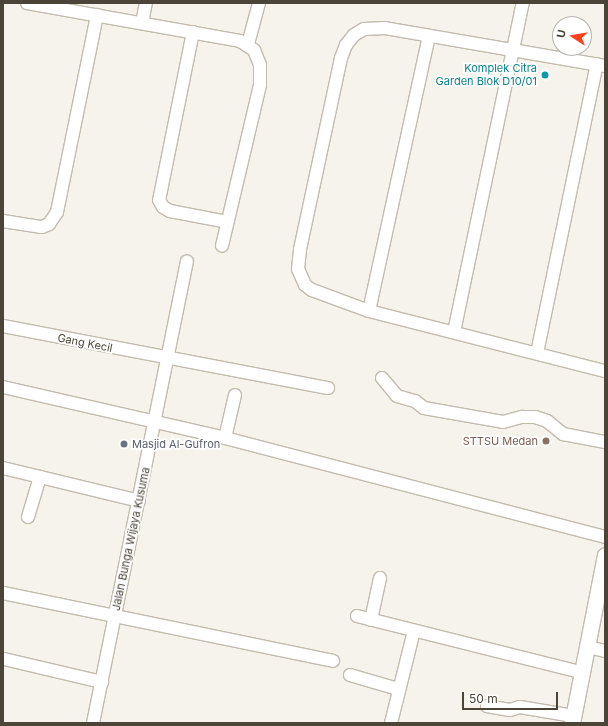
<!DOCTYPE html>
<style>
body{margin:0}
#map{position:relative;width:608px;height:726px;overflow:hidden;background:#f6f3ec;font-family:Inter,sans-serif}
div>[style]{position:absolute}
.roads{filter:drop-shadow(1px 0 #c2bbae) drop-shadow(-1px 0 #c2bbae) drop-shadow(0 1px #c2bbae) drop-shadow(0 -1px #c2bbae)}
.minor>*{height:12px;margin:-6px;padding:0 6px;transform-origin:6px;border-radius:6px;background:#fff}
.tertiary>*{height:15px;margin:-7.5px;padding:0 7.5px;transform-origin:7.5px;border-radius:7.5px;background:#fff}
.dots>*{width:11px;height:11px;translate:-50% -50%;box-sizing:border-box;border:2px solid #fff;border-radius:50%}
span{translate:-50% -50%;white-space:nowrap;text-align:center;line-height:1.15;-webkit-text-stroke:3.5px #fff;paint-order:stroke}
.culture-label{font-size:11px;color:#0d838f}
.right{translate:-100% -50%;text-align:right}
.street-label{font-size:11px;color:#4b4439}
.education-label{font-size:11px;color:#785e54}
.worship-label{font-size:11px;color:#5b616d}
.left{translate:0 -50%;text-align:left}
.frame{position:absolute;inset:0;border:4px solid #4b4439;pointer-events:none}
.north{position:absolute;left:552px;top:16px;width:40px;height:40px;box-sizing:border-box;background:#fff;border:1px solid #b7b4b0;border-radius:50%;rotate:282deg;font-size:11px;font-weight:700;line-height:16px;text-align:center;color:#4b4439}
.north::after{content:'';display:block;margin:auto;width:14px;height:18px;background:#fc3f1d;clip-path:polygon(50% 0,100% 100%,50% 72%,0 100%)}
.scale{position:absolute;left:462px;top:692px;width:96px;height:18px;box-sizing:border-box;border:2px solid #4b4439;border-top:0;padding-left:5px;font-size:12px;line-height:14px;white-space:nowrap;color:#4b4439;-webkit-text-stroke:3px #fff;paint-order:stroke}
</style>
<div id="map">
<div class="roads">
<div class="minor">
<i style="left:27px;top:3px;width:216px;rotate:10.1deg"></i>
<i style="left:240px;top:41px;width:17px;rotate:33deg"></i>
<i style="left:254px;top:50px;width:16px;rotate:68deg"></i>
<i style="left:260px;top:65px;width:20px;rotate:90deg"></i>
<i style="left:260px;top:85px;width:165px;rotate:103.3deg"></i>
<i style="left:142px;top:23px;width:20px;rotate:-79deg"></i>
<i style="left:193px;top:32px;width:171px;rotate:101.4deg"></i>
<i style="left:159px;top:200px;width:8px;rotate:60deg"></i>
<i style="left:163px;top:207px;width:8px;rotate:30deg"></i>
<i style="left:170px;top:211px;width:58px;rotate:10.9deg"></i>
<i style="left:248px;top:44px;width:42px;rotate:-75deg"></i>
<i style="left:605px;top:66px;width:223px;rotate:-170.2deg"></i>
<i style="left:385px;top:28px;width:21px;rotate:177deg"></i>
<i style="left:364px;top:29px;width:12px;rotate:149deg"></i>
<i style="left:354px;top:35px;width:13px;rotate:129deg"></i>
<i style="left:346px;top:45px;width:14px;rotate:111deg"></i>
<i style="left:341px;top:58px;width:196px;rotate:102.1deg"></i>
<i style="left:300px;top:250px;width:19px;rotate:96deg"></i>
<i style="left:298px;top:269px;width:17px;rotate:66deg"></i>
<i style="left:305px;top:285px;width:9px;rotate:36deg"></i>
<i style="left:312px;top:290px;width:61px;rotate:20.2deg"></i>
<i style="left:369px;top:311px;width:244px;rotate:14.3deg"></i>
<i style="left:3px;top:221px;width:39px;rotate:9deg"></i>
<i style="left:42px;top:227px;width:8px;rotate:-23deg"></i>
<i style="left:49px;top:224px;width:14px;rotate:-56deg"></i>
<i style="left:57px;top:212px;width:201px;rotate:-78.5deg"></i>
<i style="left:369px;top:311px;width:281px;rotate:-77.7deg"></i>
<i style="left:3px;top:326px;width:331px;rotate:10.8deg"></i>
<i style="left:454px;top:332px;width:336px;rotate:-78.2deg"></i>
<i style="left:537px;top:353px;width:295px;rotate:-78.3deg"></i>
<i style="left:382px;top:378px;width:23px;rotate:50deg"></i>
<i style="left:397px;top:396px;width:19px;rotate:16deg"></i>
<i style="left:415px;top:401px;width:11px;rotate:38deg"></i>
<i style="left:424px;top:408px;width:80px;rotate:10deg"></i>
<i style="left:503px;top:422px;width:20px;rotate:-15deg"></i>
<i style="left:522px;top:417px;width:13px"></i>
<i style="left:535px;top:417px;width:13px;rotate:18deg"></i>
<i style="left:547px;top:421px;width:21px;rotate:39deg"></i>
<i style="left:563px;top:434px;width:43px;rotate:10.8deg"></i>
<i style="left:3px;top:387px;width:228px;rotate:12.9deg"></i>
<i style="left:225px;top:438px;width:393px;rotate:14.6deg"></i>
<i style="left:225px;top:438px;width:44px;rotate:-76.9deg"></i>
<i style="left:3px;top:468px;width:140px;rotate:13.6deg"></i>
<i style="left:28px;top:517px;width:42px;rotate:-73.3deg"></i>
<i style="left:3px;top:593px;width:337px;rotate:11.6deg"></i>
<i style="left:357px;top:616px;width:230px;rotate:14.1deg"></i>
<i style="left:371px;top:620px;width:43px;rotate:-77.9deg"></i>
<i style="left:588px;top:647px;width:17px;rotate:13deg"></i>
<i style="left:4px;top:659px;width:101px;rotate:13.2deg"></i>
<i style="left:350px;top:675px;width:50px;rotate:16.3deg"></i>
<i style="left:487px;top:706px;width:23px;rotate:10deg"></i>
<i style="left:510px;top:710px;width:10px;rotate:-17deg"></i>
<i style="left:520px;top:707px;width:54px;rotate:9.6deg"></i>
<i style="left:93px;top:723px;width:471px;rotate:-78.5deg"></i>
<i style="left:391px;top:723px;width:95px;rotate:-76deg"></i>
</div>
<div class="tertiary">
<i style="left:572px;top:723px;width:171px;rotate:-78.9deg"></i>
</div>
</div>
<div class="dots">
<i style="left:545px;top:75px;background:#0f9aa8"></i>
<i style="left:546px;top:441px;background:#8d6e63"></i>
<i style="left:124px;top:444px;background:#6b7280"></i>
</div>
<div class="culture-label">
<span class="right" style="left:537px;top:75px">Komplek Citra<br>Garden Blok D10/01</span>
</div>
<div class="street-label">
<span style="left:85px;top:343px;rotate:11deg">Gang Kecil</span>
<span style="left:131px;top:539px;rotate:-78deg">Jalan Bunga Wijaya Kusuma</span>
</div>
<div class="education-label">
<span class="right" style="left:538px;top:441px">STTSU Medan</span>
</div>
<div class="worship-label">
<span class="left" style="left:132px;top:444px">Masjid Al-Gufron</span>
</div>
<div class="frame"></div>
<div class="north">U</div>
<div class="scale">50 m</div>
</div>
